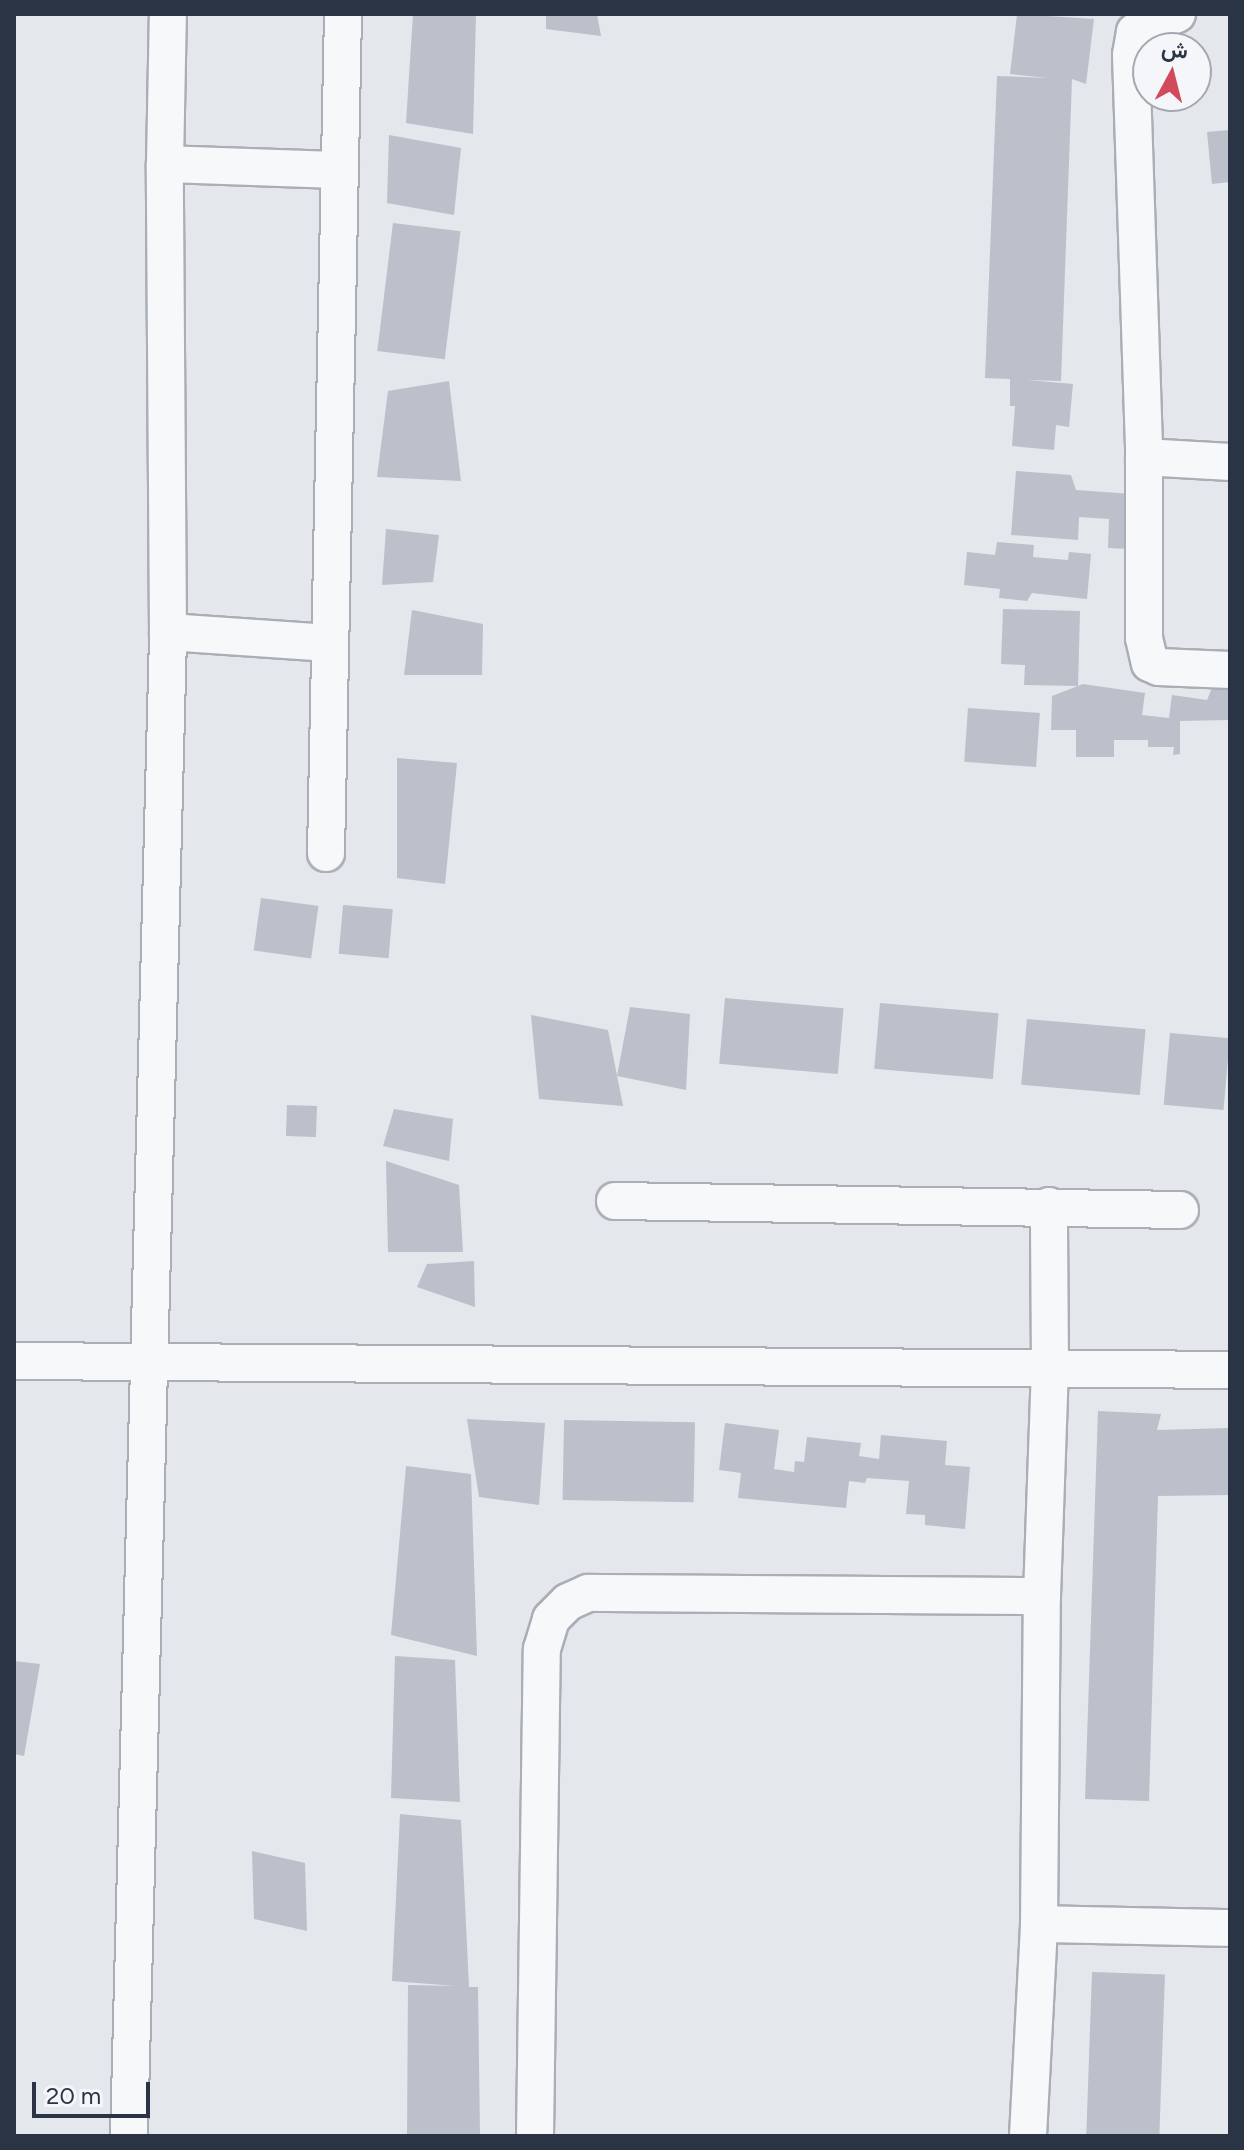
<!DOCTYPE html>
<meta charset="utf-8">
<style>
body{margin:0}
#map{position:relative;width:1244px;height:2150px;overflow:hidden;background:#e4e7ec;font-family:Figtree,Vazirmatn,sans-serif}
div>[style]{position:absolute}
.building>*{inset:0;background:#bbc0ca;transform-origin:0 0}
.roads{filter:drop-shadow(2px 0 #a9aeb7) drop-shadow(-2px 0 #a9aeb7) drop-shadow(0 2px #a9aeb7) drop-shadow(0 -2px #a9aeb7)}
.minor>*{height:36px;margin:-18px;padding:0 18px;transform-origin:18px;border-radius:18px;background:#f7f8fa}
span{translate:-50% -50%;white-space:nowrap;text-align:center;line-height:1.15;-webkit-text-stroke:8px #f4f6f9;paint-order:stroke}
.frame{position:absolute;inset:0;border:16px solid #2b3445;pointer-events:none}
.north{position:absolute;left:1132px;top:32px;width:80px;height:80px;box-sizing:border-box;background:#f4f6f9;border:2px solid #a4a8b1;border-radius:50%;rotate:7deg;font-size:22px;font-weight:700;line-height:32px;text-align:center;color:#2b3445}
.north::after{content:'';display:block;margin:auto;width:28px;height:36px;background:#d1495b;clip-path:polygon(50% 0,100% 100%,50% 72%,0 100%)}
.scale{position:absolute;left:32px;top:2082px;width:118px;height:36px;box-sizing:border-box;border:4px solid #2b3445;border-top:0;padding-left:10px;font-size:24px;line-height:28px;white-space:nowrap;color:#2b3445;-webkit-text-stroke:6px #f4f6f9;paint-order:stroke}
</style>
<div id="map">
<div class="building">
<i style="clip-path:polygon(413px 14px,476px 14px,473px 134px,406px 123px)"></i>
<i style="clip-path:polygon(546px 14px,597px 14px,601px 36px,546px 29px)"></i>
<i style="clip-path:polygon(1017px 14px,1094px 19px,1086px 84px,1072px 79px,1061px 381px,1027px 380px,1073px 384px,1069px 427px,1056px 425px,1054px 450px,1012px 446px,1015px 406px,1010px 406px,1010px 379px,985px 378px,997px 76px,1048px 78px,1010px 74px)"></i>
<i style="clip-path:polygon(1230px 130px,1230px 182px,1212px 184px,1207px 132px)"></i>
<i style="clip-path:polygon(389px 135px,461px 148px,454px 215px,387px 203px)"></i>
<i style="left:393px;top:223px;width:68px;height:129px;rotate:7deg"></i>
<i style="clip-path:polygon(449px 381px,461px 481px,377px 477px,388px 391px)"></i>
<i style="clip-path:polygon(1016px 471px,1071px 475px,1076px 490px,1133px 494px,1129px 549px,1108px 548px,1109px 519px,1079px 517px,1078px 540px,1011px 535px)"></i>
<i style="clip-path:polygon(386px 529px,439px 535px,433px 582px,382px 585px)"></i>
<i style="clip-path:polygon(997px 542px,1034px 545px,1033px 557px,1068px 560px,1069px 552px,1091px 554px,1087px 599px,1032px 593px,1027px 601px,999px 598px,1000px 589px,964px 585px,967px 552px,995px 555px)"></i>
<i style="clip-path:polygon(1003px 609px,1080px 611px,1078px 686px,1024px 685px,1025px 665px,1001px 664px)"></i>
<i style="clip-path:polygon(412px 610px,483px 624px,482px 675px,404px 675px)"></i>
<i style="clip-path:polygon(1214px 683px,1230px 685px,1230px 720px,1180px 721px,1180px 754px,1173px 755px,1174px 747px,1148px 747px,1148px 740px,1114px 740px,1114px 757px,1076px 757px,1076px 730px,1051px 730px,1052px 696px,1083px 684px,1145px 693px,1142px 715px,1169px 718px,1172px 695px,1207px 700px)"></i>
<i style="left:968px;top:708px;width:72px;height:54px;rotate:4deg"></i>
<i style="clip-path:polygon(397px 758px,457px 763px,445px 884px,397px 878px)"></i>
<i style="left:261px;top:898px;width:58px;height:53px;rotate:8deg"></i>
<i style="left:343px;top:905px;width:50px;height:49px;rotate:5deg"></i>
<i style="left:725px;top:998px;width:119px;height:66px;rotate:5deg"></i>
<i style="left:880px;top:1003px;width:119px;height:66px;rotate:5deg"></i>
<i style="clip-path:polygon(630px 1007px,690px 1014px,686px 1090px,617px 1076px)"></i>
<i style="clip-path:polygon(531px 1015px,608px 1030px,623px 1106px,539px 1099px)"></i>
<i style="left:1027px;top:1019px;width:119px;height:66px;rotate:5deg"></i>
<i style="left:1170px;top:1033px;width:60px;height:72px;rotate:5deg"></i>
<i style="left:287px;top:1105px;width:30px;height:31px;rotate:2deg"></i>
<i style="clip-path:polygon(394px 1109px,453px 1119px,449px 1161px,383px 1146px)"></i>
<i style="clip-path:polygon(386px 1161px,459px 1185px,463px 1252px,388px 1252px)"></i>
<i style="clip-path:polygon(474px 1261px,475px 1307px,417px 1287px,427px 1264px)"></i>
<i style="clip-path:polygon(1098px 1411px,1161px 1414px,1157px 1430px,1230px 1428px,1230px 1495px,1158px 1496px,1149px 1801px,1085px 1799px)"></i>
<i style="clip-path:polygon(467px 1419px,545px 1423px,539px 1505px,479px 1497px)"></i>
<i style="left:564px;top:1420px;width:131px;height:80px;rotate:1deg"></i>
<i style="clip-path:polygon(725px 1423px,779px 1430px,774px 1469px,794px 1472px,795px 1461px,804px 1462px,807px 1437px,861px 1443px,859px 1456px,879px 1459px,881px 1435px,947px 1441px,945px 1465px,970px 1467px,965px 1529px,925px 1525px,925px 1515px,906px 1514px,909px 1481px,867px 1478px,865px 1483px,849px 1481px,846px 1508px,738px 1498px,741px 1473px,719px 1470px)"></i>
<i style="clip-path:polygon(406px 1466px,471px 1474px,477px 1656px,391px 1635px)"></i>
<i style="clip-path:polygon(395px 1656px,455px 1660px,460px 1802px,391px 1798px)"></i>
<i style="clip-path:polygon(14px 1661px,40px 1664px,24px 1756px,14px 1754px)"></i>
<i style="clip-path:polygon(400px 1814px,461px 1820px,469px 1987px,478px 1987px,480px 2136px,407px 2136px,408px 1985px,455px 1986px,392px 1981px)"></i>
<i style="clip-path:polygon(252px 1851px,305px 1863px,307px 1931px,254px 1919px)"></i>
<i style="left:1092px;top:1972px;width:73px;height:164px;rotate:2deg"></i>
</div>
<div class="roads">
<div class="minor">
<i style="left:1177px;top:14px;width:38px;rotate:160deg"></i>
<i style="left:1141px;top:27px;width:8px;rotate:140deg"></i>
<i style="left:1135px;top:32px;width:23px;rotate:100deg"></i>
<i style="left:1131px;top:55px;width:402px;rotate:88.1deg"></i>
<i style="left:1144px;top:457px;width:181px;rotate:90deg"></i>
<i style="left:1144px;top:638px;width:26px;rotate:77deg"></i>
<i style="left:1150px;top:663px;width:10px;rotate:24deg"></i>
<i style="left:1159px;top:667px;width:71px;rotate:2.4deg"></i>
<i style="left:165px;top:164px;width:175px;rotate:2deg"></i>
<i style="left:1144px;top:457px;width:86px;rotate:3.3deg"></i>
<i style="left:168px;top:632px;width:162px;rotate:3.9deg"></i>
<i style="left:326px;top:853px;width:839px;rotate:-88.84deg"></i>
<i style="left:615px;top:1201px;width:565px;rotate:0.91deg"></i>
<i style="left:14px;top:1361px;width:1216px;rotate:0.42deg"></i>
<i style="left:1039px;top:1924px;width:191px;rotate:1.2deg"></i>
<i style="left:129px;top:2136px;width:1505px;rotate:-88.51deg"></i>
<i style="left:168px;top:632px;width:468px;rotate:-90.4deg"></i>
<i style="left:165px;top:164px;width:150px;rotate:-88.9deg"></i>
<i style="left:535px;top:2136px;width:487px;rotate:-89.2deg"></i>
<i style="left:542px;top:1649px;width:31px;rotate:-73deg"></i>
<i style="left:551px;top:1619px;width:24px;rotate:-45deg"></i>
<i style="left:568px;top:1602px;width:22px;rotate:-24deg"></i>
<i style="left:588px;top:1593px;width:454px;rotate:0.4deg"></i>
<i style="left:1028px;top:2136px;width:212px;rotate:-87deg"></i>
<i style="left:1039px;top:1924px;width:328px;rotate:-89.5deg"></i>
<i style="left:1042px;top:1596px;width:229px;rotate:-88deg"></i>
<i style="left:1050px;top:1367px;width:161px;rotate:-90.4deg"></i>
</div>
</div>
<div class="frame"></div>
<div class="north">ش</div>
<div class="scale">20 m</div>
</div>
